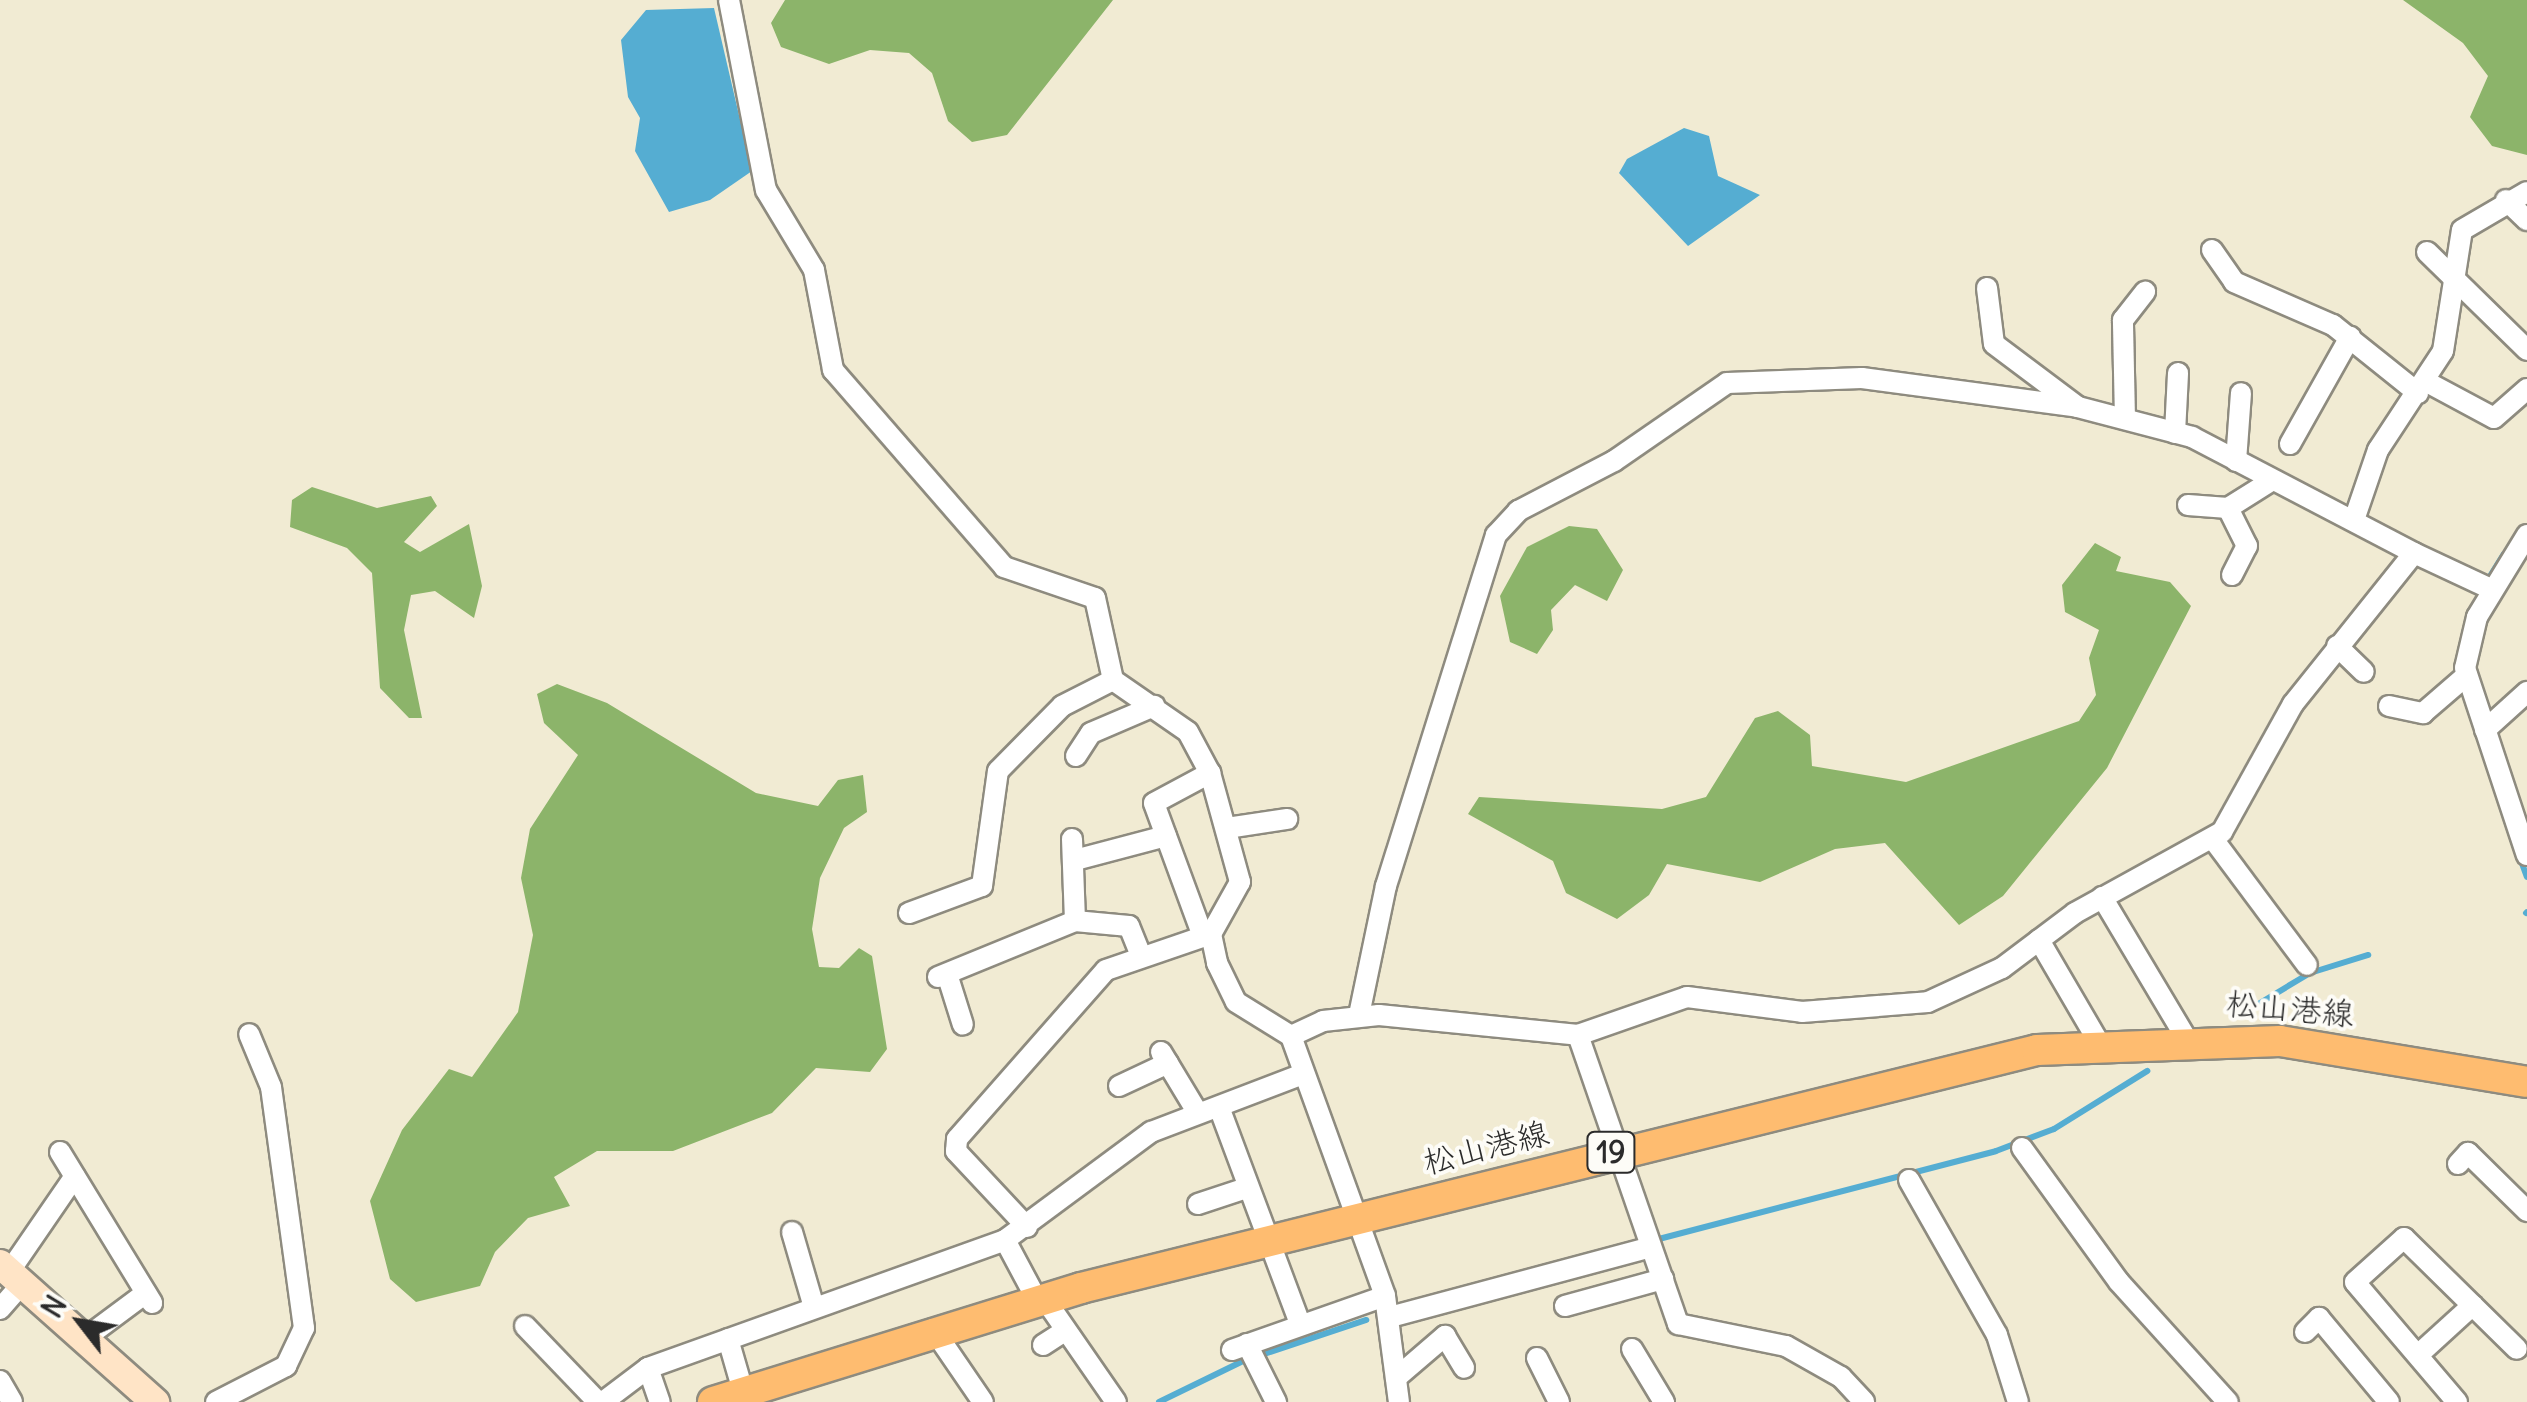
<!DOCTYPE html>
<meta charset="utf-8">
<style>
body{margin:0}
#map{position:relative;width:2527px;height:1402px;overflow:hidden;background:#f1ebd3;font-family:Delius,"Klee One",sans-serif}
div>[style]{position:absolute}
.forest>*{inset:0;background:#8cb46a}
.water>*{inset:0;background:#55add2}
.stream>*{height:6px;margin:-3px;padding:0 3px;transform-origin:3px;border-radius:3px;background:#55add2}
.roads{filter:drop-shadow(2px 0 #8e8b7f) drop-shadow(-2px 0 #8e8b7f) drop-shadow(0 2px #8e8b7f) drop-shadow(0 -2px #8e8b7f)}
.street>*{height:20px;margin:-10px;padding:0 10px;transform-origin:10px;border-radius:10px;background:#fff}
.secondary>*{height:28px;margin:-14px;padding:0 14px;transform-origin:14px;border-radius:14px;background:#ffe4c6}
.primary>*{height:30px;margin:-15px;padding:0 15px;transform-origin:15px;border-radius:15px;background:#febc70}
span{translate:-50% -50%;white-space:nowrap;text-align:center;line-height:1.15;-webkit-text-stroke:8px #fdfcf7;paint-order:stroke}
.shield-label span{padding:2px 8px;background:#fdfcf7;border:2px solid;border-radius:8px;-webkit-text-stroke-width:0}
.shield-label{font-size:30px;color:#2b2b2b;font-weight:700}
.street-label{font-size:32px;color:#2b2b2b}
.north{position:absolute;left:30px;top:1272px;width:100px;height:100px;-webkit-text-stroke:8px #fdfcf7;paint-order:stroke;rotate:301deg;font-size:28px;font-weight:700;line-height:40px;text-align:center;color:#2b2b2b}
.north::after{content:'';display:block;margin:auto;width:35px;height:45px;background:#2b2b2b;clip-path:polygon(50% 0,100% 100%,50% 72%,0 100%)}
</style>
<div id="map">
<div class="forest">
<i style="clip-path:polygon(785px 0,1113px 0,1007px 135px,972px 142px,948px 121px,932px 73px,909px 53px,870px 50px,829px 64px,781px 47px,771px 23px)"></i>
<i style="clip-path:polygon(2403px 0,2527px 0,2527px 155px,2492px 146px,2470px 117px,2488px 76px,2463px 43px)"></i>
<i style="clip-path:polygon(312px 487px,377px 508px,431px 496px,437px 506px,404px 542px,420px 552px,469px 524px,482px 586px,474px 618px,435px 591px,411px 595px,404px 630px,422px 718px,409px 718px,380px 688px,372px 573px,347px 548px,290px 527px,292px 500px)"></i>
<i style="clip-path:polygon(1569px 526px,1597px 529px,1623px 570px,1607px 601px,1575px 585px,1551px 610px,1553px 630px,1537px 654px,1510px 642px,1500px 596px,1527px 547px)"></i>
<i style="clip-path:polygon(2095px 543px,2121px 557px,2116px 571px,2170px 582px,2191px 606px,2107px 768px,2003px 896px,1959px 925px,1885px 843px,1835px 849px,1760px 882px,1667px 864px,1649px 895px,1617px 919px,1566px 893px,1553px 861px,1468px 814px,1479px 797px,1662px 809px,1706px 797px,1755px 718px,1778px 711px,1810px 735px,1812px 766px,1906px 782px,2079px 721px,2096px 695px,2089px 658px,2099px 630px,2065px 612px,2062px 585px)"></i>
<i style="clip-path:polygon(557px 684px,607px 703px,756px 793px,818px 806px,838px 780px,863px 775px,867px 812px,844px 828px,820px 878px,812px 929px,819px 967px,839px 968px,859px 948px,872px 956px,887px 1049px,870px 1072px,816px 1068px,772px 1113px,673px 1151px,597px 1151px,554px 1177px,570px 1206px,528px 1218px,495px 1252px,480px 1286px,416px 1302px,390px 1279px,370px 1201px,402px 1130px,449px 1069px,472px 1077px,518px 1012px,533px 935px,521px 878px,530px 829px,578px 755px,544px 723px,537px 694px)"></i>
</div>
<div class="water">
<i style="clip-path:polygon(714px 8px,752px 171px,710px 200px,669px 212px,635px 151px,640px 118px,628px 97px,621px 40px,646px 10px)"></i>
<i style="clip-path:polygon(1684px 128px,1709px 136px,1718px 176px,1760px 195px,1688px 246px,1619px 173px,1627px 159px)"></i>
</div>
<div class="stream">
<i style="left:2487px;top:581px;width:32px;rotate:-58deg"></i>
<i style="left:2456px;top:670px;width:37px;rotate:-77deg"></i>
<i style="left:2520px;top:858px;width:20px;rotate:70deg"></i>
<i style="left:2526px;top:913px;width:1px;rotate:-45deg"></i>
<i style="left:2250px;top:1009px;width:70px;rotate:-31deg"></i>
<i style="left:2310px;top:973px;width:61px;rotate:-17.2deg"></i>
<i style="left:1655px;top:1240px;width:352px;rotate:-14.6deg"></i>
<i style="left:1996px;top:1151px;width:62px;rotate:-20.8deg"></i>
<i style="left:2054px;top:1129px;width:110px;rotate:-31.9deg"></i>
<i style="left:1261px;top:1355px;width:111px;rotate:-18.4deg"></i>
<i style="left:1159px;top:1402px;width:93px;rotate:-26deg"></i>
</div>
<div class="roads">
<div class="street">
<i style="left:729px;top:0;width:194px;rotate:79deg"></i>
<i style="left:766px;top:190px;width:93px;rotate:59deg"></i>
<i style="left:814px;top:270px;width:102px;rotate:79.2deg"></i>
<i style="left:833px;top:370px;width:261px;rotate:49deg"></i>
<i style="left:1004px;top:567px;width:96px;rotate:18.8deg"></i>
<i style="left:1095px;top:598px;width:84px;rotate:77.6deg"></i>
<i style="left:1113px;top:680px;width:91px;rotate:34.7deg"></i>
<i style="left:1188px;top:732px;width:47px;rotate:61.8deg"></i>
<i style="left:1210px;top:773px;width:113px;rotate:74.6deg"></i>
<i style="left:1240px;top:882px;width:60px;rotate:119.1deg"></i>
<i style="left:1211px;top:934px;width:30px;rotate:78deg"></i>
<i style="left:1217px;top:963px;width:43px;rotate:64deg"></i>
<i style="left:1236px;top:1002px;width:65px;rotate:31.7deg"></i>
<i style="left:1291px;top:1036px;width:276px;rotate:70.1deg"></i>
<i style="left:1385px;top:1296px;width:107px;rotate:82.5deg"></i>
<i style="left:2506px;top:200px;width:29px;rotate:44deg"></i>
<i style="left:2212px;top:250px;width:39px;rotate:55deg"></i>
<i style="left:2234px;top:282px;width:108px;rotate:23.5deg"></i>
<i style="left:2333px;top:325px;width:109px;rotate:38.7deg"></i>
<i style="left:2427px;top:252px;width:140px;rotate:44.4deg"></i>
<i style="left:1987px;top:288px;width:56px;rotate:82.9deg"></i>
<i style="left:1994px;top:344px;width:105px;rotate:36.9deg"></i>
<i style="left:2425px;top:381px;width:78px;rotate:28.2deg"></i>
<i style="left:2494px;top:418px;width:44px;rotate:-41.3deg"></i>
<i style="left:2125px;top:419px;width:99px;rotate:-91.2deg"></i>
<i style="left:2123px;top:320px;width:36px;rotate:-52deg"></i>
<i style="left:2175px;top:433px;width:60px;rotate:-87.1deg"></i>
<i style="left:2290px;top:444px;width:123px;rotate:-60.7deg"></i>
<i style="left:2236px;top:461px;width:68px;rotate:-85.8deg"></i>
<i style="left:2188px;top:505px;width:40px;rotate:4.3deg"></i>
<i style="left:2354px;top:520px;width:74px;rotate:-71.1deg"></i>
<i style="left:2378px;top:450px;width:118px;rotate:-56.7deg"></i>
<i style="left:2443px;top:351px;width:122px;rotate:-81.1deg"></i>
<i style="left:2462px;top:230px;width:75px;rotate:-30.3deg"></i>
<i style="left:2527px;top:535px;width:96px;rotate:121.4deg"></i>
<i style="left:2477px;top:617px;width:52px;rotate:103.2deg"></i>
<i style="left:2465px;top:668px;width:197px;rotate:71.7deg"></i>
<i style="left:2232px;top:575px;width:33px;rotate:-63deg"></i>
<i style="left:2247px;top:546px;width:42px;rotate:-116.6deg"></i>
<i style="left:2228px;top:508px;width:51px;rotate:-32.1deg"></i>
<i style="left:2337px;top:646px;width:37px;rotate:44deg"></i>
<i style="left:2389px;top:706px;width:35px;rotate:12deg"></i>
<i style="left:2423px;top:713px;width:58px;rotate:-40.8deg"></i>
<i style="left:2485px;top:730px;width:57px;rotate:-42.1deg"></i>
<i style="left:1076px;top:756px;width:27px;rotate:-57deg"></i>
<i style="left:1091px;top:733px;width:69px;rotate:-23.2deg"></i>
<i style="left:1227px;top:828px;width:61px;rotate:-8.5deg"></i>
<i style="left:1072px;top:839px;width:82px;rotate:87.9deg"></i>
<i style="left:2213px;top:839px;width:157px;rotate:53.3deg"></i>
<i style="left:1075px;top:860px;width:94px;rotate:-14.8deg"></i>
<i style="left:2102px;top:897px;width:164px;rotate:59.2deg"></i>
<i style="left:909px;top:913px;width:78px;rotate:-20.3deg"></i>
<i style="left:982px;top:886px;width:116px;rotate:-82.1deg"></i>
<i style="left:998px;top:771px;width:91px;rotate:-45.4deg"></i>
<i style="left:1062px;top:706px;width:57px;rotate:-27deg"></i>
<i style="left:1201px;top:931px;width:136px;rotate:-110.2deg"></i>
<i style="left:1154px;top:803px;width:64px;rotate:-28.2deg"></i>
<i style="left:2039px;top:940px;width:117px;rotate:59.7deg"></i>
<i style="left:947px;top:974px;width:53px;rotate:72.6deg"></i>
<i style="left:938px;top:977px;width:148px;rotate:-22.2deg"></i>
<i style="left:1075px;top:921px;width:54px;rotate:5.3deg"></i>
<i style="left:1129px;top:926px;width:32px;rotate:68deg"></i>
<i style="left:1359px;top:1015px;width:132px;rotate:-78.2deg"></i>
<i style="left:1386px;top:886px;width:368px;rotate:-72.6deg"></i>
<i style="left:1496px;top:535px;width:33px;rotate:-47deg"></i>
<i style="left:1518px;top:511px;width:108px;rotate:-27.5deg"></i>
<i style="left:1614px;top:461px;width:137px;rotate:-34.6deg"></i>
<i style="left:1727px;top:383px;width:135px;rotate:-2.1deg"></i>
<i style="left:1862px;top:378px;width:218px;rotate:7.6deg"></i>
<i style="left:2078px;top:407px;width:118px;rotate:14.7deg"></i>
<i style="left:2192px;top:437px;width:250px;rotate:27.6deg"></i>
<i style="left:1578px;top:1035px;width:306px;rotate:70.9deg"></i>
<i style="left:1678px;top:1324px;width:110px;rotate:11.5deg"></i>
<i style="left:1786px;top:1346px;width:63px;rotate:29.4deg"></i>
<i style="left:1841px;top:1377px;width:34px;rotate:47deg"></i>
<i style="left:1291px;top:1036px;width:35px;rotate:-25deg"></i>
<i style="left:1323px;top:1021px;width:56px;rotate:-6.1deg"></i>
<i style="left:1379px;top:1015px;width:200px;rotate:5.7deg"></i>
<i style="left:1578px;top:1035px;width:115px;rotate:-19.2deg"></i>
<i style="left:1687px;top:997px;width:116px;rotate:7.4deg"></i>
<i style="left:1802px;top:1012px;width:126px;rotate:-4.5deg"></i>
<i style="left:1928px;top:1002px;width:81px;rotate:-24.7deg"></i>
<i style="left:2002px;top:968px;width:91px;rotate:-37deg"></i>
<i style="left:2075px;top:913px;width:168px;rotate:-28.9deg"></i>
<i style="left:2222px;top:832px;width:146px;rotate:-61deg"></i>
<i style="left:2293px;top:704px;width:193px;rotate:-51.3deg"></i>
<i style="left:2414px;top:553px;width:85px;rotate:25.1deg"></i>
<i style="left:1161px;top:1052px;width:68px;rotate:58.9deg"></i>
<i style="left:1119px;top:1086px;width:54px;rotate:-25.1deg"></i>
<i style="left:1219px;top:1107px;width:232px;rotate:69.5deg"></i>
<i style="left:2022px;top:1148px;width:165px;rotate:54.1deg"></i>
<i style="left:2119px;top:1282px;width:162px;rotate:47.8deg"></i>
<i style="left:60px;top:1152px;width:177px;rotate:58.6deg"></i>
<i style="left:2458px;top:1164px;width:15px;rotate:-48deg"></i>
<i style="left:2468px;top:1153px;width:83px;rotate:44.5deg"></i>
<i style="left:1909px;top:1180px;width:178px;rotate:60.4deg"></i>
<i style="left:1997px;top:1335px;width:70px;rotate:72.6deg"></i>
<i style="left:1198px;top:1204px;width:51px;rotate:-18.4deg"></i>
<i style="left:1027px;top:1227px;width:104px;rotate:-133.1deg"></i>
<i style="left:956px;top:1151px;width:12px;rotate:-85deg"></i>
<i style="left:957px;top:1139px;width:225px;rotate:-48.6deg"></i>
<i style="left:1106px;top:970px;width:111px;rotate:-18.9deg"></i>
<i style="left:792px;top:1232px;width:78px;rotate:73.7deg"></i>
<i style="left:1005px;top:1240px;width:68px;rotate:61.9deg"></i>
<i style="left:9px;top:1272px;width:116px;rotate:-55.5deg"></i>
<i style="left:1044px;top:1298px;width:126px;rotate:55.3deg"></i>
<i style="left:1565px;top:1306px;width:102px;rotate:-15.4deg"></i>
<i style="left:0;top:1309px;width:33px;rotate:-49deg"></i>
<i style="left:1390px;top:1317px;width:270px;rotate:-15deg"></i>
<i style="left:525px;top:1326px;width:105px;rotate:46.2deg"></i>
<i style="left:933px;top:1329px;width:88px;rotate:55.6deg"></i>
<i style="left:2305px;top:1332px;width:20px;rotate:-45deg"></i>
<i style="left:2319px;top:1318px;width:109px;rotate:50.2deg"></i>
<i style="left:84px;top:1339px;width:77px;rotate:-36.6deg"></i>
<i style="left:728px;top:1339px;width:54px;rotate:73.9deg"></i>
<i style="left:1247px;top:1344px;width:65px;rotate:63.4deg"></i>
<i style="left:1043px;top:1345px;width:27px;rotate:-33deg"></i>
<i style="left:1632px;top:1349px;width:62px;rotate:58.9deg"></i>
<i style="left:1232px;top:1350px;width:162px;rotate:-19.4deg"></i>
<i style="left:2418px;top:1355px;width:74px;rotate:-42.3deg"></i>
<i style="left:1537px;top:1358px;width:49px;rotate:63.4deg"></i>
<i style="left:648px;top:1368px;width:36px;rotate:71deg"></i>
<i style="left:1396px;top:1378px;width:65px;rotate:-40.6deg"></i>
<i style="left:1445px;top:1336px;width:37px;rotate:59deg"></i>
<i style="left:0;top:1381px;width:24px;rotate:60deg"></i>
<i style="left:216px;top:1402px;width:79px;rotate:-27.2deg"></i>
<i style="left:286px;top:1366px;width:42px;rotate:-64.7deg"></i>
<i style="left:304px;top:1328px;width:243px;rotate:-97.8deg"></i>
<i style="left:271px;top:1087px;width:57px;rotate:-112.5deg"></i>
<i style="left:603px;top:1402px;width:56px;rotate:-37.1deg"></i>
<i style="left:648px;top:1368px;width:379px;rotate:-19.7deg"></i>
<i style="left:1005px;top:1240px;width:182px;rotate:-36.5deg"></i>
<i style="left:1151px;top:1132px;width:163px;rotate:-20.9deg"></i>
<i style="left:2457px;top:1402px;width:157px;rotate:-130.4deg"></i>
<i style="left:2355px;top:1282px;width:66px;rotate:-41.9deg"></i>
<i style="left:2404px;top:1238px;width:158px;rotate:44.5deg"></i>
</div>
<div class="secondary">
<i style="left:0;top:1264px;width:208px;rotate:41.7deg"></i>
</div>
<div class="primary">
<i style="left:713px;top:1402px;width:385px;rotate:-17.2deg"></i>
<i style="left:1081px;top:1288px;width:985px;rotate:-13.98deg"></i>
<i style="left:2037px;top:1050px;width:243px;rotate:-2.1deg"></i>
<i style="left:2280px;top:1041px;width:250px;rotate:9.4deg"></i>
</div>
</div>
<div class="shield-label">
<span style="left:1611px;top:1152px">19</span>
</div>
<div class="street-label">
<span style="left:2290px;top:1009px;rotate:5deg">松山港線</span>
<span style="left:1486px;top:1148px;rotate:-14deg">松山港線</span>
</div>
<div class="north">N</div>
</div>
